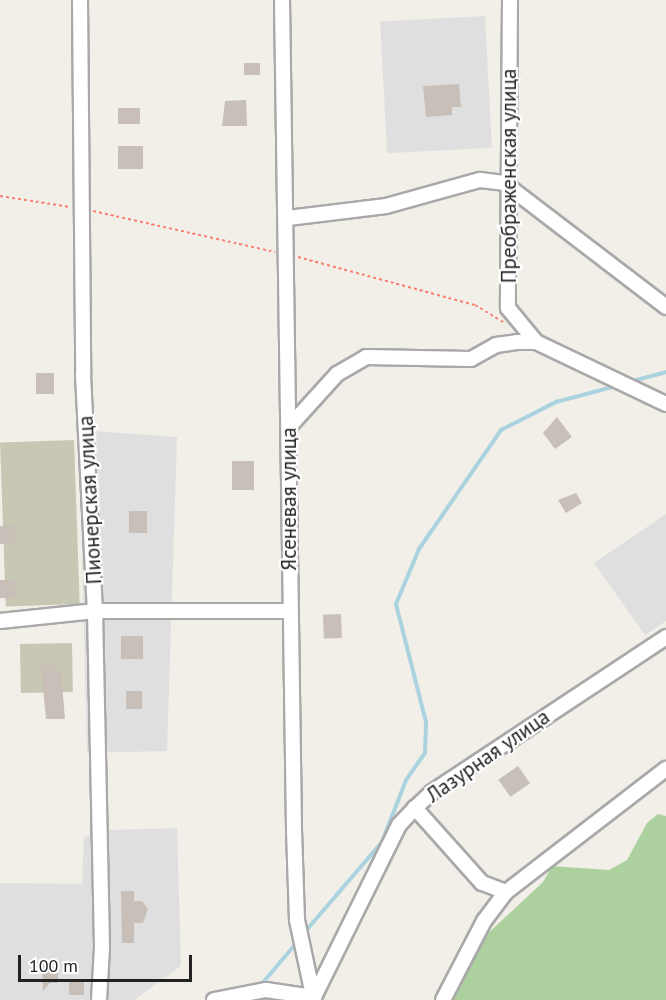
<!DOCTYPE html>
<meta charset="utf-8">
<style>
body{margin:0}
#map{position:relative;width:666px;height:1000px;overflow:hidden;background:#f2efe9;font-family:"PT Sans",sans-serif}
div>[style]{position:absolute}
.residential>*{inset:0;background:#e0dfdf;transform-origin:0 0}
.construction>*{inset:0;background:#c7c7b4;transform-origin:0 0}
.forest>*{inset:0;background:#add19e}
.stream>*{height:4px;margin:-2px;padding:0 2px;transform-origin:2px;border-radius:2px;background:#aad3df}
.building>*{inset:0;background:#c7bfb8;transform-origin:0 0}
.path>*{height:2px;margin-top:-1px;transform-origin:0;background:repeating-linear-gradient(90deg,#fa8072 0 3px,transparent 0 6px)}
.roads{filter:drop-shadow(2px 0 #a9a9a9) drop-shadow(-2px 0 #a9a9a9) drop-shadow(0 2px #a9a9a9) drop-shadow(0 -2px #a9a9a9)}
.street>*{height:14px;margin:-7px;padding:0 7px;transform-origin:7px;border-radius:7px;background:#fff}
span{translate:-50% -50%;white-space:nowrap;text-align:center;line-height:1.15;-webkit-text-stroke:4.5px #fff;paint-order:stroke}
.street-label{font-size:21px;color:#222}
.scale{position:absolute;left:18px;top:955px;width:174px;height:27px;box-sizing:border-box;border:3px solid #222;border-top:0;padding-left:8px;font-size:18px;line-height:21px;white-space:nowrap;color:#222;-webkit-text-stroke:4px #fff;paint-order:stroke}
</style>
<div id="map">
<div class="residential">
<i style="left:485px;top:16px;width:132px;height:105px;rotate:87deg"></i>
<i style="clip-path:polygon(79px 430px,177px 437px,167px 751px,87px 753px)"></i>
<i style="clip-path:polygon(666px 514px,666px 621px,645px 635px,594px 563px)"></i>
<i style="clip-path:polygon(177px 828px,181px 966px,134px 1000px,0 1000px,0 883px,82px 884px,84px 837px,109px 830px)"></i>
</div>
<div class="construction">
<i style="left:74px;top:440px;width:164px;height:74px;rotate:88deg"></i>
<i style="left:72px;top:643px;width:49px;height:52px;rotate:89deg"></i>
</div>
<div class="forest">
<i style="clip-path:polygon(658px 814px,666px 816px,666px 1000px,453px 1000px,484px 937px,543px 882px,552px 866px,609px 870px,627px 860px,647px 823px)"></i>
</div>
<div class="stream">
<i style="left:629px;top:382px;width:38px;rotate:-15deg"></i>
<i style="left:304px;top:933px;width:120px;rotate:-49.4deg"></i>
<i style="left:382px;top:842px;width:66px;rotate:-68.8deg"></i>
<i style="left:406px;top:780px;width:33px;rotate:-55deg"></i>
<i style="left:425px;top:753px;width:31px;rotate:-88deg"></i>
<i style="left:426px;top:722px;width:122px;rotate:-104.3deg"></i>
<i style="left:396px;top:604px;width:60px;rotate:-67.3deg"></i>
<i style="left:419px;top:549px;width:145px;rotate:-55.4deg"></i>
<i style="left:501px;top:430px;width:62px;rotate:-27deg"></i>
<i style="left:556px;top:402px;width:62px;rotate:-14.9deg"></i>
<i style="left:260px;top:986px;width:59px;rotate:-49.8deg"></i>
</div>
<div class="building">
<i style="left:260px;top:63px;width:12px;height:16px;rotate:90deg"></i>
<i style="clip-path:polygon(459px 84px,461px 107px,452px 107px,452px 115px,426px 117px,423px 86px)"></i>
<i style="clip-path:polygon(246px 100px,247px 126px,222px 126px,225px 101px)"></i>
<i style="left:118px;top:108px;width:22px;height:16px"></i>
<i style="left:118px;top:146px;width:25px;height:23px"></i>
<i style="left:36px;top:373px;width:18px;height:21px"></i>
<i style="clip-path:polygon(557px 417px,572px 437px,555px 449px,543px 433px)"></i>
<i style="left:254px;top:461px;width:29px;height:22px;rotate:90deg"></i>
<i style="clip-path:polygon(576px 493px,582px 503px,566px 513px,558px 500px)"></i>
<i style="left:129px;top:511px;width:18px;height:22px"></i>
<i style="left:0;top:526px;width:15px;height:18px"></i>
<i style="left:0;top:580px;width:15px;height:18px"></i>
<i style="left:341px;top:614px;width:24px;height:18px;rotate:88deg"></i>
<i style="left:121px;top:636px;width:22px;height:23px"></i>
<i style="clip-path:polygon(41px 665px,55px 665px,55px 673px,61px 672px,65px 719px,46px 719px)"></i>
<i style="left:126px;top:691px;width:16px;height:18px"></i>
<i style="left:518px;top:766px;width:21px;height:24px;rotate:55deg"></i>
<i style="clip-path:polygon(121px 891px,134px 891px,134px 901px,142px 901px,148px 909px,143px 923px,134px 923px,134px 943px,122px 943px)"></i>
<i style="clip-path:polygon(42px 964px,58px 969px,58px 983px,50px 983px,43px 991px)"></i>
<i style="left:69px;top:980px;width:15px;height:15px"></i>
</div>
<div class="path">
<i style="left:0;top:196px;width:71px;rotate:8.9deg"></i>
<i style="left:93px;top:211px;width:187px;rotate:12.7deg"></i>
<i style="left:298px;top:257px;width:183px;rotate:15.2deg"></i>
<i style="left:475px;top:305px;width:33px;rotate:31deg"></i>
</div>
<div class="roads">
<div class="street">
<i style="left:80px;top:0;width:375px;rotate:89.5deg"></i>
<i style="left:83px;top:375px;width:236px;rotate:87.1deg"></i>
<i style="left:95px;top:611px;width:337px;rotate:88.8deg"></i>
<i style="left:102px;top:948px;width:52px;rotate:93.3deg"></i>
<i style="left:282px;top:0;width:830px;rotate:89.17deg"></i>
<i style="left:294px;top:830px;width:90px;rotate:88.1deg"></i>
<i style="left:297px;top:920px;width:82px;rotate:78deg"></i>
<i style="left:510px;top:0;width:308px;rotate:90.4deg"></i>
<i style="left:508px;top:308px;width:44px;rotate:50.5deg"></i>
<i style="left:288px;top:218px;width:99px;rotate:-7deg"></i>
<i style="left:386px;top:206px;width:98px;rotate:-15.5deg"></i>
<i style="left:480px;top:180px;width:24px;rotate:7deg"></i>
<i style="left:504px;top:183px;width:204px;rotate:37.4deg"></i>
<i style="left:289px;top:427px;width:72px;rotate:-47.8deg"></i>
<i style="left:337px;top:374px;width:34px;rotate:-30deg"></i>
<i style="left:366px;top:357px;width:105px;rotate:1.1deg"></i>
<i style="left:471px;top:359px;width:29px;rotate:-29deg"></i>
<i style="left:496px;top:345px;width:21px;rotate:-8deg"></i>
<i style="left:517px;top:342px;width:19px"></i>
<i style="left:536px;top:342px;width:144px;rotate:25.5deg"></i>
<i style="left:0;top:621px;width:96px;rotate:-6deg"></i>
<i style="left:95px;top:611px;width:195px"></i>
<i style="left:506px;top:892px;width:26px;rotate:-159deg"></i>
<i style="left:482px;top:883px;width:101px;rotate:-131.8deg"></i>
<i style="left:415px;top:808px;width:23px;rotate:-43deg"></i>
<i style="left:432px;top:792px;width:281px;rotate:-33.5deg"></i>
<i style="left:214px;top:1000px;width:53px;rotate:-10.9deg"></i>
<i style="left:266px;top:990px;width:49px;rotate:8.3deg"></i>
<i style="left:314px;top:997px;width:192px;rotate:-63.7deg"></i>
<i style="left:399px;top:825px;width:23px;rotate:-47deg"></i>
<i style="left:443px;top:1000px;width:89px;rotate:-62.6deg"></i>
<i style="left:484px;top:921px;width:36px;rotate:-53deg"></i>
<i style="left:506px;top:892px;width:202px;rotate:-37.6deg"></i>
</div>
</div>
<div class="street-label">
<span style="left:509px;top:176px;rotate:-90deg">Преображенская улица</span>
<span style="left:289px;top:499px;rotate:-90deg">Ясеневая улица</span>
<span style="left:90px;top:500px;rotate:-93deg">Пионерская улица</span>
<span style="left:488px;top:756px;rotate:-35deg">Лазурная улица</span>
</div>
<div class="scale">100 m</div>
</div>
